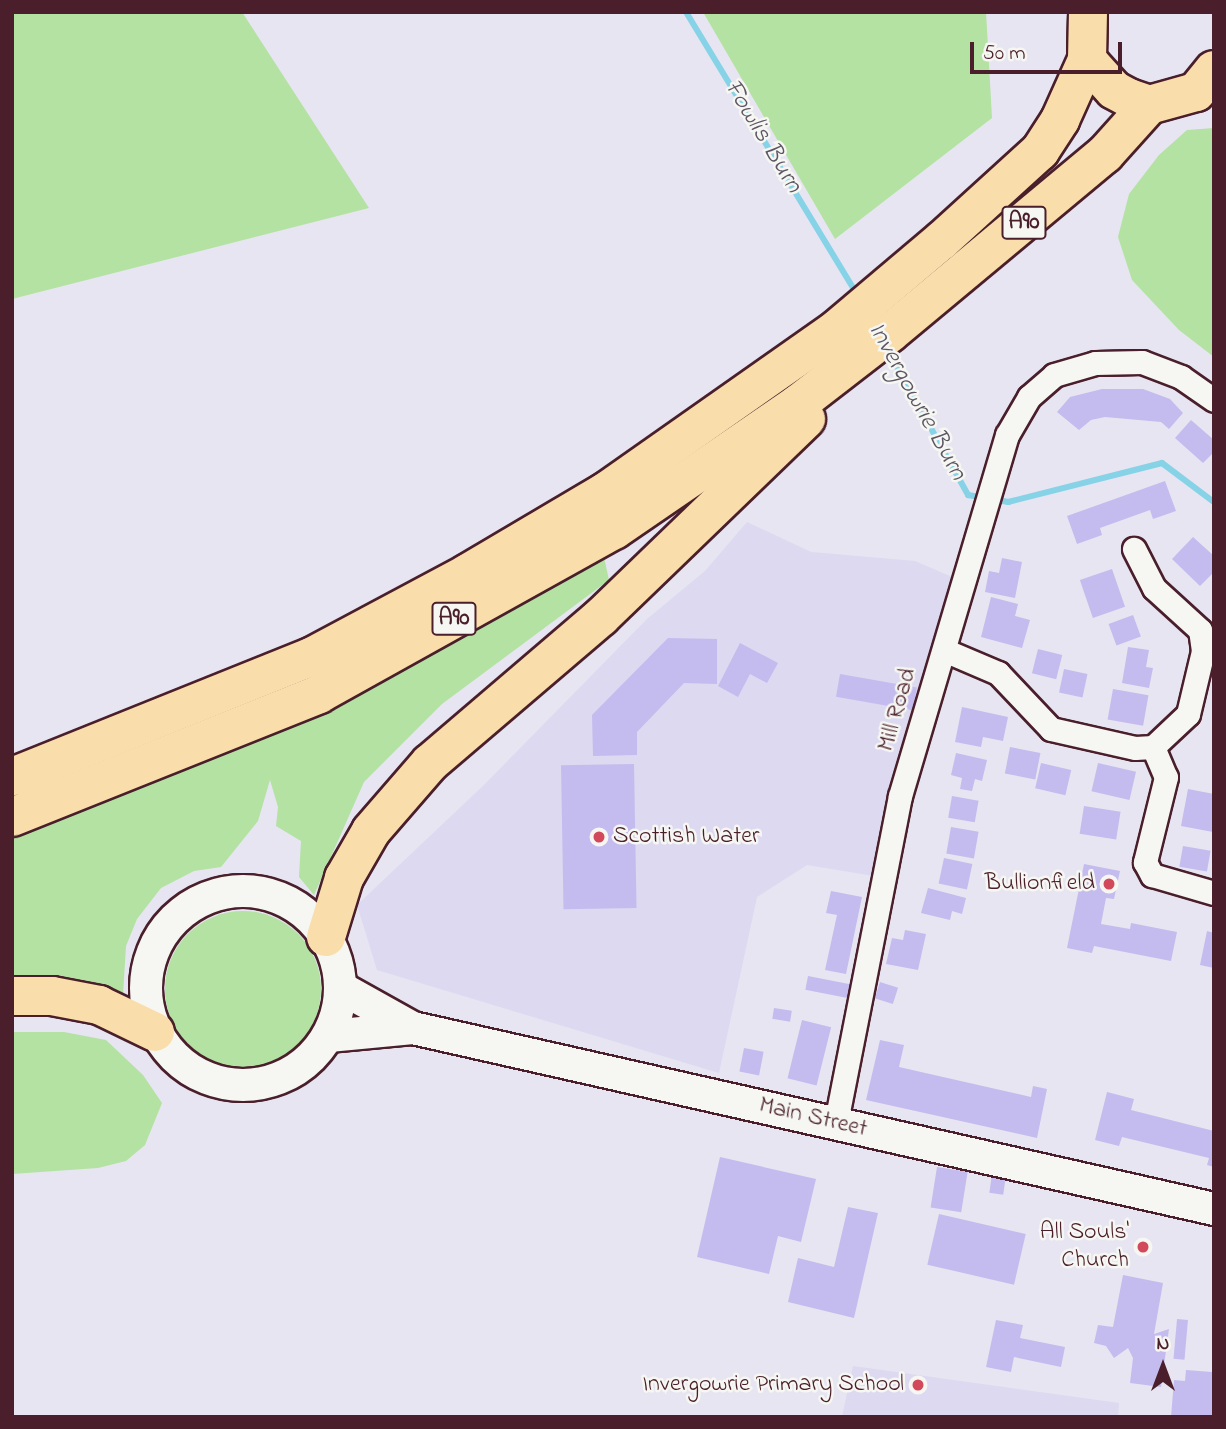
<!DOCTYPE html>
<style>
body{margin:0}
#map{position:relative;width:1226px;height:1429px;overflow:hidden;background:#e7e5f1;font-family:"Indie Flower",sans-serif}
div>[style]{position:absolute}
.built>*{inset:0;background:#dcd9f0}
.green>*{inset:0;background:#b3e2a2}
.round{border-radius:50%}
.stream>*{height:6px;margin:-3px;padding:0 3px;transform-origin:3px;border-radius:3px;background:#86d2e6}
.building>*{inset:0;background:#c4bcee;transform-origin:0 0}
.roads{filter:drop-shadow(2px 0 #4a1f2b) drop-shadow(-2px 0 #4a1f2b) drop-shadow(0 2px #4a1f2b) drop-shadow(0 -2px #4a1f2b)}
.street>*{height:23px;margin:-11.5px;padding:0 11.5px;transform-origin:11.5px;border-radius:11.5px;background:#f6f6f2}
.secondary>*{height:32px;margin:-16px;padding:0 16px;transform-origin:16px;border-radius:16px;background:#f6f6f2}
.secondary>.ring{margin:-16px;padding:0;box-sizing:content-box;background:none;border:32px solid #f6f6f2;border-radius:50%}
.highway>*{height:38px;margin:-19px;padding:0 19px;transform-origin:19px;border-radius:19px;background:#f9deab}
.dots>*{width:19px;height:19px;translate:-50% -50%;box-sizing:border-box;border:4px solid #f6f6f2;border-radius:50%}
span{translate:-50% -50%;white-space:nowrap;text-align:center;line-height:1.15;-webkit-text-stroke:5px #f6f6f2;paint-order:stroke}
.shield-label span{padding:2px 5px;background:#f6f6f2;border:2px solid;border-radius:5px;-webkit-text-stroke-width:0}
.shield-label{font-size:23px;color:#4a1f2b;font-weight:700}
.street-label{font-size:24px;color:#4a1f2b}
.poi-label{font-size:24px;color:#4a1f2b}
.left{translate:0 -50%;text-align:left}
.right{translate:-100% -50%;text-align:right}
.water-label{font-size:26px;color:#5c5563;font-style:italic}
.frame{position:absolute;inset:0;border:14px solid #4a1f2b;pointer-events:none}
.north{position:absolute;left:1128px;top:1331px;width:70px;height:70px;-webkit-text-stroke:5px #f6f6f2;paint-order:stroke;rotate:0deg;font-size:19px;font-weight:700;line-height:28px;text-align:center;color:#4a1f2b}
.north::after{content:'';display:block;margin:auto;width:24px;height:32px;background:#4a1f2b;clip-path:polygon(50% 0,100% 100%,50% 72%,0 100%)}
.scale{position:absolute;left:970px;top:42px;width:152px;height:32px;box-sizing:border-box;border:4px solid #4a1f2b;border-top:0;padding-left:9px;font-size:21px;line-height:24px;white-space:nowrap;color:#4a1f2b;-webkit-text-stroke:5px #f6f6f2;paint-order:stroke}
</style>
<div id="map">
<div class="built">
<i style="clip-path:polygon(747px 522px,811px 552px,915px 561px,952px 577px,874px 876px,807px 865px,757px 897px,719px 1073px,377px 970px,357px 905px,485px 784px,647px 619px,705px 571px)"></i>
<i style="clip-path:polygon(853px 1366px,1119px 1403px,1118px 1417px,842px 1417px)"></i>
</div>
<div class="green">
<i style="clip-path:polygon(12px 12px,242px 12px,369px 208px,12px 299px)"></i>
<i style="clip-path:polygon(703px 12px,986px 12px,992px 118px,835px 239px)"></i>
<i style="clip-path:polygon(1214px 128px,1214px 357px,1179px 330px,1132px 280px,1118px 237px,1129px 194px,1159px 155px,1187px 130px)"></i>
<i style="clip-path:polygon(603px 553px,609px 580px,442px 704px,364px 782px,314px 895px,299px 877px,301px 841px,276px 826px,278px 807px,270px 780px,258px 821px,221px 867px,194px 871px,161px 888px,137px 919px,126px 946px,123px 995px,86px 981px,12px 978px,12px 832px,333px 703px,464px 637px)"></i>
<i class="round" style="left:165px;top:911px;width:156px;height:156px"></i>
<i style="clip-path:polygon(12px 1032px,64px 1032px,106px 1040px,143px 1075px,162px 1103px,145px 1145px,126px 1161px,98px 1168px,12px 1174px)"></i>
</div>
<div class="stream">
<i style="left:686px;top:12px;width:332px;rotate:58.8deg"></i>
<i style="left:888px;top:351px;width:165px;rotate:60.9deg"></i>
<i style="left:968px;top:495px;width:41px;rotate:9.9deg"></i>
<i style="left:1008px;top:502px;width:159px;rotate:-14.2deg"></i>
<i style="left:1162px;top:463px;width:65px;rotate:36.9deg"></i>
</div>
<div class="building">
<i style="clip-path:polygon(1102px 389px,1143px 389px,1170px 399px,1183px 413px,1169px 429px,1161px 422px,1105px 417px,1091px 420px,1079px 430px,1057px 412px,1070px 397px)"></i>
<i style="clip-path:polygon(1191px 420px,1214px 440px,1214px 452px,1203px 463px,1175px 438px)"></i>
<i style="clip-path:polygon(1165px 481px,1176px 511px,1153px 519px,1150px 510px,1100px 528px,1102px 535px,1077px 544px,1067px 516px)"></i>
<i style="clip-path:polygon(1193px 537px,1214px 556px,1214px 572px,1200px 586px,1172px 559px)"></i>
<i style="clip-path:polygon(1002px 558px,1022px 562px,1015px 598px,985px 592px,989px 571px,999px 573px)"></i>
<i style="left:1112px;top:569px;width:40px;height:34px;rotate:71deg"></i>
<i style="clip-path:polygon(991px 597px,1018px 604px,1015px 616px,1030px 620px,1022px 648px,981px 637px)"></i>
<i style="left:1133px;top:615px;width:23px;height:26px;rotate:70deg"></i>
<i style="clip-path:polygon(668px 638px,717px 639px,717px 684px,684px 683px,637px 732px,637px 755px,593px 756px,592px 715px)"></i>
<i style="clip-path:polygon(740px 643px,778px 663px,767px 683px,750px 674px,738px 697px,718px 686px)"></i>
<i style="clip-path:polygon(1128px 647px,1149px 650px,1146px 667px,1153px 668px,1149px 688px,1122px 683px)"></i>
<i style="left:1038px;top:649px;width:25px;height:25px;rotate:14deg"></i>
<i style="left:1064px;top:669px;width:24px;height:24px;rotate:12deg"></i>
<i style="left:840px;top:674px;width:78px;height:23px;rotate:10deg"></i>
<i style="left:1113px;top:689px;width:36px;height:31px;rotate:10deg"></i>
<i style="clip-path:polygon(962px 707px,1008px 717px,1003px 741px,983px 737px,981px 747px,955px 742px)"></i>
<i style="left:1010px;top:747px;width:31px;height:27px;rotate:11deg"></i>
<i style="clip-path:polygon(956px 753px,987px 760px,982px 781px,975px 779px,972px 791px,960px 789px,962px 778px,951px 775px)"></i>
<i style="left:1041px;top:763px;width:31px;height:26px;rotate:13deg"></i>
<i style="left:1098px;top:763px;width:39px;height:29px;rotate:13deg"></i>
<i style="left:634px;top:764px;width:144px;height:73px;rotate:89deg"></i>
<i style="clip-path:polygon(1188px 789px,1214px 794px,1213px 832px,1181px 826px)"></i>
<i style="left:952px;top:796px;width:27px;height:22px;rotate:10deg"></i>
<i style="left:1084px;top:806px;width:37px;height:28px;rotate:9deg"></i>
<i style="left:951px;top:827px;width:28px;height:27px;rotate:10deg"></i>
<i style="left:1183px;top:846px;width:28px;height:21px;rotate:10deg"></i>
<i style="left:944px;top:858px;width:29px;height:26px;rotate:12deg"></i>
<i style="clip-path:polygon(1084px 864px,1120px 871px,1114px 899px,1106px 898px,1101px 924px,1130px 929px,1131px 923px,1177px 932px,1171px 961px,1094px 946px,1092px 953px,1067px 948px)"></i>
<i style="clip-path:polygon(928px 888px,966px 898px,962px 914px,952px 911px,950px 920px,921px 913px)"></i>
<i style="clip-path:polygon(831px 891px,862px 897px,846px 974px,825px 970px,837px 915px,826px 913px)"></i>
<i style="clip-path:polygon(905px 930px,926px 934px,918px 970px,886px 964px,892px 938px,903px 940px)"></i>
<i style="clip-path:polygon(1207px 931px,1214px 933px,1214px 968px,1200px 965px)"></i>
<i style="left:808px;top:976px;width:43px;height:14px;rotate:11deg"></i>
<i style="left:880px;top:982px;width:19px;height:17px;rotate:18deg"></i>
<i style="left:774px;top:1008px;width:18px;height:11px;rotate:9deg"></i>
<i style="left:802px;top:1020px;width:30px;height:60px;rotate:14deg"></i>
<i style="clip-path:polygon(880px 1040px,904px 1045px,899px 1067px,1031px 1097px,1033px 1086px,1047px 1089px,1037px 1138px,866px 1100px)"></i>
<i style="left:744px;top:1048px;width:20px;height:24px;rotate:11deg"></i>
<i style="clip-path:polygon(1107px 1092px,1134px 1099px,1131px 1110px,1214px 1131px,1214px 1167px,1207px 1165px,1209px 1158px,1122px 1137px,1119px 1146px,1095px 1140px)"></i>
<i style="clip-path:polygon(720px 1157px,816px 1179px,801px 1242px,778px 1236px,769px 1274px,697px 1257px)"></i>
<i style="left:937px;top:1167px;width:31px;height:41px;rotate:9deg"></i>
<i style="left:992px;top:1174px;width:14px;height:19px;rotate:8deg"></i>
<i style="clip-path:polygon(848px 1207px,878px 1213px,854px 1318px,788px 1302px,798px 1258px,834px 1267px)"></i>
<i style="left:939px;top:1214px;width:89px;height:52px;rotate:13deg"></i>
<i style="clip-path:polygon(1123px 1275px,1163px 1283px,1154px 1334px,1169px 1329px,1161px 1387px,1130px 1383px,1133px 1358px,1128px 1348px,1114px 1358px,1106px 1346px,1094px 1343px,1098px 1325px,1113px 1327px)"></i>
<i style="left:1177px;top:1319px;width:11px;height:40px;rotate:5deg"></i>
<i style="clip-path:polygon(996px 1320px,1023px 1325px,1020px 1338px,1065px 1347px,1061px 1367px,1014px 1357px,1011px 1372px,986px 1367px)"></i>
<i style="clip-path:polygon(1186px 1370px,1212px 1372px,1214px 1417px,1171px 1417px,1174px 1380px,1185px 1381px)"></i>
</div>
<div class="roads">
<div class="street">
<i style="left:944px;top:650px;width:59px;rotate:23.1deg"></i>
<i style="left:998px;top:673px;width:77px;rotate:46.6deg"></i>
<i style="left:1051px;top:729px;width:86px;rotate:12.7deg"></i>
<i style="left:1135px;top:748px;width:18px;rotate:-3deg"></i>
<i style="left:1153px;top:747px;width:48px;rotate:-43.3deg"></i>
<i style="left:1188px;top:714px;width:65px;rotate:-76.6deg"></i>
<i style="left:1203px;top:651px;width:21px;rotate:-98deg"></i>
<i style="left:1200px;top:630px;width:62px;rotate:-137.6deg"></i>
<i style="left:1154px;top:588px;width:44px;rotate:-117.1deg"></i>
<i style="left:1153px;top:747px;width:33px;rotate:67deg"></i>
<i style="left:1166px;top:777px;width:88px;rotate:103.9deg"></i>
<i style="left:1145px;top:862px;width:15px;rotate:62deg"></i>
<i style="left:1152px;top:875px;width:65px;rotate:16.2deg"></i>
<i style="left:836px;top:1122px;width:332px;rotate:-78.9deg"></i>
<i style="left:900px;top:796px;width:377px;rotate:-73.5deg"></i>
<i style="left:1007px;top:435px;width:44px;rotate:-59.9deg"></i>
<i style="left:1029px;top:397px;width:33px;rotate:-41deg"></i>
<i style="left:1054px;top:375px;width:43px;rotate:-16.3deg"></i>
<i style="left:1095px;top:363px;width:47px;rotate:-1.2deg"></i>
<i style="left:1142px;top:362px;width:42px;rotate:21deg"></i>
<i style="left:1181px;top:377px;width:40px;rotate:34.9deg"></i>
</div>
<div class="secondary">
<i class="ring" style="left:146px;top:891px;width:162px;height:162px"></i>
<i style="left:341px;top:988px;width:82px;rotate:29.1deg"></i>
<i style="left:413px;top:1028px;width:821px;rotate:12.73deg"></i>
<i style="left:329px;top:1036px;width:84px;rotate:-5.4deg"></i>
</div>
<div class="highway">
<i style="left:1088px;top:12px;width:48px;rotate:91.2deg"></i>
<i style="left:1087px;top:60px;width:40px;rotate:48deg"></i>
<i style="left:1114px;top:90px;width:17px;rotate:28deg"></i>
<i style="left:1129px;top:98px;width:21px;rotate:19deg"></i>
<i style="left:1149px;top:105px;width:49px;rotate:-15.5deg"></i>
<i style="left:1196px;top:92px;width:28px;rotate:-51deg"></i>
<i style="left:12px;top:777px;width:322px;rotate:-21.9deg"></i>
<i style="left:311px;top:657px;width:178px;rotate:-28.1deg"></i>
<i style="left:468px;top:573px;width:159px;rotate:-30.6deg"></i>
<i style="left:605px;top:492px;width:285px;rotate:-35.1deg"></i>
<i style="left:838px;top:328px;width:135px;rotate:-40.2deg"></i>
<i style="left:941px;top:241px;width:134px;rotate:-42.3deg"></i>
<i style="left:1040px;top:151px;width:37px;rotate:-57deg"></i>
<i style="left:1060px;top:120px;width:66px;rotate:-65.8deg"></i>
<i style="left:12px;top:817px;width:331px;rotate:-21.8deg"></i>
<i style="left:319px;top:694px;width:338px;rotate:-29.1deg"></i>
<i style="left:614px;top:530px;width:223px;rotate:-34.4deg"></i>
<i style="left:798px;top:404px;width:116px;rotate:-37.7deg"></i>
<i style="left:890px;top:333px;width:280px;rotate:-39.8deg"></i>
<i style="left:1105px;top:154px;width:66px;rotate:-48.1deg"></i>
<i style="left:326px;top:937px;width:62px;rotate:-73deg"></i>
<i style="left:344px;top:878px;width:54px;rotate:-60.1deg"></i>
<i style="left:371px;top:831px;width:90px;rotate:-49.1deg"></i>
<i style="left:430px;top:763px;width:225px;rotate:-40.5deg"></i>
<i style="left:601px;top:617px;width:285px;rotate:-44deg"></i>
<i style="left:12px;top:996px;width:40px"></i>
<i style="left:52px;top:996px;width:48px;rotate:10.8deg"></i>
<i style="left:99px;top:1005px;width:62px;rotate:25.7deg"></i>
</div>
</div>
<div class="dots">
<i style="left:599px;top:837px;background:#d1495b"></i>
<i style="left:1109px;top:884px;background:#d1495b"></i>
<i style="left:1143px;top:1247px;background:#d1495b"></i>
<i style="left:918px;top:1385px;background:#d1495b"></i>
</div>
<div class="shield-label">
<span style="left:1024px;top:223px">A90</span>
<span style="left:454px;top:619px">A90</span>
</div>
<div class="street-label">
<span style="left:898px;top:710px;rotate:-74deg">Mill Road</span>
<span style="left:813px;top:1118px;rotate:13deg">Main Street</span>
</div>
<div class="poi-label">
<span class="left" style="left:613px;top:837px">Scottish Water</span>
<span class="right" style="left:1095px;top:884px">Bullionfield</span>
<span class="right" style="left:1129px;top:1247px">All Souls'<br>Church</span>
<span class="right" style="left:904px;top:1385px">Invergowrie Primary School</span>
</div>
<div class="water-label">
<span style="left:762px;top:137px;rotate:59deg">Fowlis Burn</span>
<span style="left:916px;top:402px;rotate:61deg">Invergowrie Burn</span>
</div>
<div class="frame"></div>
<div class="north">N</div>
<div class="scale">50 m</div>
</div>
